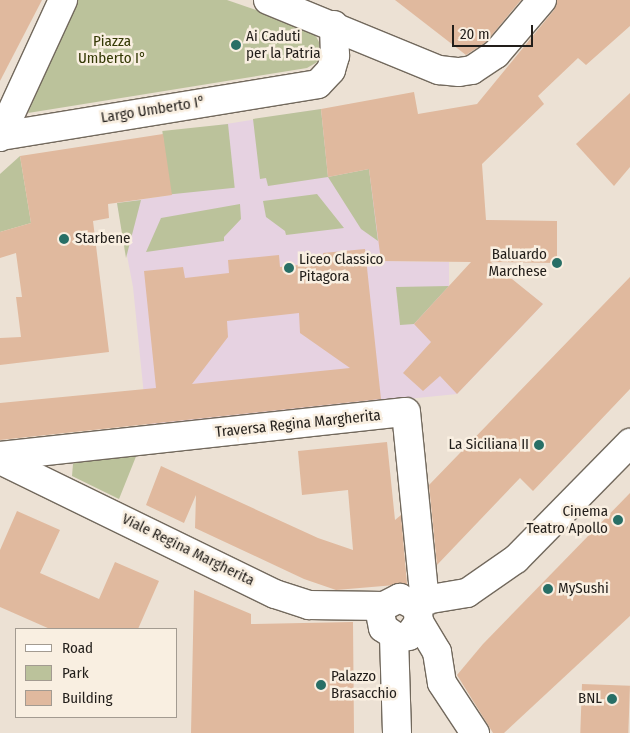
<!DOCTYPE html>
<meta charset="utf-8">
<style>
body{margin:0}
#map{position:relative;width:630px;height:733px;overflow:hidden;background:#ece1d4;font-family:"Fira Sans Condensed",sans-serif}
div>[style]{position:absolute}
.education>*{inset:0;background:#e6d2e1}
.green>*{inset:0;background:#bbc29b;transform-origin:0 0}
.building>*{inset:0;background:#e0b99e;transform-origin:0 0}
.roads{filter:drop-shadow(1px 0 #72695d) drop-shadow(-1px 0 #72695d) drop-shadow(0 1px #72695d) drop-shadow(0 -1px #72695d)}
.street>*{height:28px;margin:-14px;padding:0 14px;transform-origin:14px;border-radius:14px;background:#fff}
.dots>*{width:14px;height:14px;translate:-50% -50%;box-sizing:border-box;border:2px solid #f9efe1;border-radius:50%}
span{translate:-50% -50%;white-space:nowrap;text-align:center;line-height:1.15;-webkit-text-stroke:5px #f9efe1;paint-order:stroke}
.poi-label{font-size:15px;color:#221e1a}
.left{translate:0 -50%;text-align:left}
.right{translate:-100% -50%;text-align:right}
.park-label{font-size:15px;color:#343905}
.street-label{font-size:15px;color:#221e1a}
.legend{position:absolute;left:15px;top:628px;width:162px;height:90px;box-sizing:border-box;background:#f9efe1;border:1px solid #a39b91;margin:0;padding:6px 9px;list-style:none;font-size:15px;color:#221e1a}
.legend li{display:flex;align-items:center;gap:10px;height:25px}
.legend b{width:25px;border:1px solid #a39b91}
.scale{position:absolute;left:452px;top:25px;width:81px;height:22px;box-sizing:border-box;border:2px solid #221e1a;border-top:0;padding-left:6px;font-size:15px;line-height:18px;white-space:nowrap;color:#221e1a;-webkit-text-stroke:4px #f9efe1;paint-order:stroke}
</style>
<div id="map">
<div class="education">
<i style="clip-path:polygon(321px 109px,328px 177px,369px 169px,383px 261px,449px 262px,449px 286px,520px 286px,543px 304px,457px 394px,147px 425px,133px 287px,117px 203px,172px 195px,163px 134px)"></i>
</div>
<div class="green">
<i style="clip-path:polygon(77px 0,227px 0,312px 29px,319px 42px,319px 61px,307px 68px,28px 113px)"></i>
<i style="clip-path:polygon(321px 109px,328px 177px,369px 169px,378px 241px,361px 229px,328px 177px,268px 186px,266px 178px,260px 179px,253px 119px)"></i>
<i style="left:228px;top:124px;width:64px;height:66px;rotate:84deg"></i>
<i style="clip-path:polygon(20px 156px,31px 223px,0 232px,0 174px)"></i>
<i style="clip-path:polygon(317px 194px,344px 228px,286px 235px,285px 231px,266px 217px,263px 201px)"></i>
<i style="clip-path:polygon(141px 200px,126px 258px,117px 203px)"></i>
<i style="clip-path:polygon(240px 204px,241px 219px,224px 237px,224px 241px,146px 252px,161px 218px)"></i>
<i style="clip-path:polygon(449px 286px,414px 324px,400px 325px,396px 287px)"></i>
<i style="clip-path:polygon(137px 454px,119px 499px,72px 476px,73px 464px,79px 460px)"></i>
</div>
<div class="building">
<i style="clip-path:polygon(0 0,42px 0,0 81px)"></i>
<i style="clip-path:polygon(395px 0,521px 0,486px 42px,466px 55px)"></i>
<i style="clip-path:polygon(557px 0,630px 0,630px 26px,586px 65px,578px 58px,538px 96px,544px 104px,482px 164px,486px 220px,557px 221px,557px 263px,491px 262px,543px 304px,457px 394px,440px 376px,423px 391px,403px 373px,431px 342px,414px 324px,471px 262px,381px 261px,369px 169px,328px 177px,321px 109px,414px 92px,418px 114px,477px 104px,554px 10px)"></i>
<i style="clip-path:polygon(630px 93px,630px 167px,614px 186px,576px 144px)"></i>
<i style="clip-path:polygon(163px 134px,172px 195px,108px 204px,109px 218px,93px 221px,109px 352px,0 365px,0 338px,21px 337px,16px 297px,22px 297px,16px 253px,0 258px,0 232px,31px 223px,20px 156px)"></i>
<i style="clip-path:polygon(evenodd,365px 249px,381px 399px,0 440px,0 403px,156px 388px,144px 271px,183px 267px,185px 278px,229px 273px,228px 260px,279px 255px,280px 267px,325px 262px,323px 253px,365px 249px,299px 313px,300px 333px,350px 368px,192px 384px,228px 337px,227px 321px,299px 313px)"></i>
<i style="clip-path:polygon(630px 277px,630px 389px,533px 491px,520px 478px,437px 565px,429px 485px)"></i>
<i style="clip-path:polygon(387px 442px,395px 520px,401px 515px,407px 584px,336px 590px,304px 579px,195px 528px,196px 495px,184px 523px,146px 505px,161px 466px,318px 538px,353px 550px,348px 490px,302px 495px,298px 451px)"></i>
<i style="clip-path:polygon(630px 493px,630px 616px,504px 733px,493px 733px,457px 675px,483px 644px)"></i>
<i style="clip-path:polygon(17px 511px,60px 530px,40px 573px,99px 599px,115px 562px,159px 581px,138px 629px,50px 629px,0 607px,0 550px)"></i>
<i style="clip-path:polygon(194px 590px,251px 614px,251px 624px,353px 622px,354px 733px,191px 733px)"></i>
<i style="left:582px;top:684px;width:48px;height:49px;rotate:2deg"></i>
</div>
<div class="roads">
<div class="street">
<i style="left:268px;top:0;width:185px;rotate:22.3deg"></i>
<i style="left:439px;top:70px;width:20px;rotate:6deg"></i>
<i style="left:459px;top:72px;width:13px;rotate:-9deg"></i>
<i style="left:472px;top:70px;width:29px;rotate:-34deg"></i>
<i style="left:496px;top:54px;width:71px;rotate:-49.6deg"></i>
<i style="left:1px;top:136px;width:321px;rotate:-9.3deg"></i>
<i style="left:318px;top:84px;width:19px;rotate:-47deg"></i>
<i style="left:331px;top:70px;width:15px;rotate:-74deg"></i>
<i style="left:335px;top:56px;width:31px;rotate:-92deg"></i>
<i style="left:0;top:137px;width:151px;rotate:-65.3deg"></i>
<i style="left:0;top:456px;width:408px;rotate:-6.2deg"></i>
<i style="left:406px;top:412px;width:191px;rotate:84.3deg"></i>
<i style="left:0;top:460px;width:306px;rotate:26deg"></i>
<i style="left:275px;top:594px;width:36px;rotate:18deg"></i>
<i style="left:309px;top:605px;width:75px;rotate:0.8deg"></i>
<i style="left:413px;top:602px;width:55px;rotate:-9.5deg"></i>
<i style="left:467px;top:593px;width:60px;rotate:-34.8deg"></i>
<i style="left:516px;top:559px;width:163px;rotate:-45.5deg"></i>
<i style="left:419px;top:622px;width:17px;rotate:126deg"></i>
<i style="left:409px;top:636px;width:11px;rotate:170deg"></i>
<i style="left:398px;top:638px;width:18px;rotate:-146deg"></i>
<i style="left:383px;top:628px;width:15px;rotate:-101deg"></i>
<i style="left:380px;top:613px;width:8px;rotate:-60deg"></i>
<i style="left:384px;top:606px;width:18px;rotate:-27deg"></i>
<i style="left:400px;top:598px;width:19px;rotate:28deg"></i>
<i style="left:417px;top:607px;width:15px;rotate:82deg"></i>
<i style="left:419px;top:622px;width:35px;rotate:59deg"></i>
<i style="left:437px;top:652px;width:31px;rotate:81deg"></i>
<i style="left:442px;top:683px;width:60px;rotate:56.6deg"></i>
<i style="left:394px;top:637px;width:96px;rotate:88.2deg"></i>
</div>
</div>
<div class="dots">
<i style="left:236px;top:45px;background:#286f66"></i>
<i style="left:64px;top:239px;background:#286f66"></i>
<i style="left:557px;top:263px;background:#286f66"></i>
<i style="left:289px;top:268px;background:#286f66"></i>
<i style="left:539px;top:445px;background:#286f66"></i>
<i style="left:618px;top:520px;background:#286f66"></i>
<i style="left:548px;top:589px;background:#286f66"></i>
<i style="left:321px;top:685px;background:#286f66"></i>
<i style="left:612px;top:699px;background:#286f66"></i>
</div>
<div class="poi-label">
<span class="left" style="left:246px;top:45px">Ai Caduti<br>per la Patria</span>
<span class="left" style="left:75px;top:239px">Starbene</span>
<span class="right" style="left:547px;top:263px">Baluardo<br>Marchese</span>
<span class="left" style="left:299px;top:268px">Liceo Classico<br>Pitagora</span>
<span class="right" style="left:529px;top:445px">La Siciliana II</span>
<span class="right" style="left:608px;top:520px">Cinema<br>Teatro Apollo</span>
<span class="left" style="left:558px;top:589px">MySushi</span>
<span class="left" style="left:331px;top:685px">Palazzo<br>Brasacchio</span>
<span class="right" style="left:602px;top:699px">BNL</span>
</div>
<div class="park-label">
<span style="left:112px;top:50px">Piazza<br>Umberto I°</span>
</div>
<div class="street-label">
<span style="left:153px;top:110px;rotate:-9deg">Largo Umberto I°</span>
<span style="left:298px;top:424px;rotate:-6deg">Traversa Regina Margherita</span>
<span style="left:188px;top:550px;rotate:26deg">Viale Regina Margherita</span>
</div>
<ul class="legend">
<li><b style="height:6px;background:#fff"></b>Road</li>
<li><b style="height:14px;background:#bbc29b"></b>Park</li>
<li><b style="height:14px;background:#e0b99e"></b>Building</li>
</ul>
<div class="scale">20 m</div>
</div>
